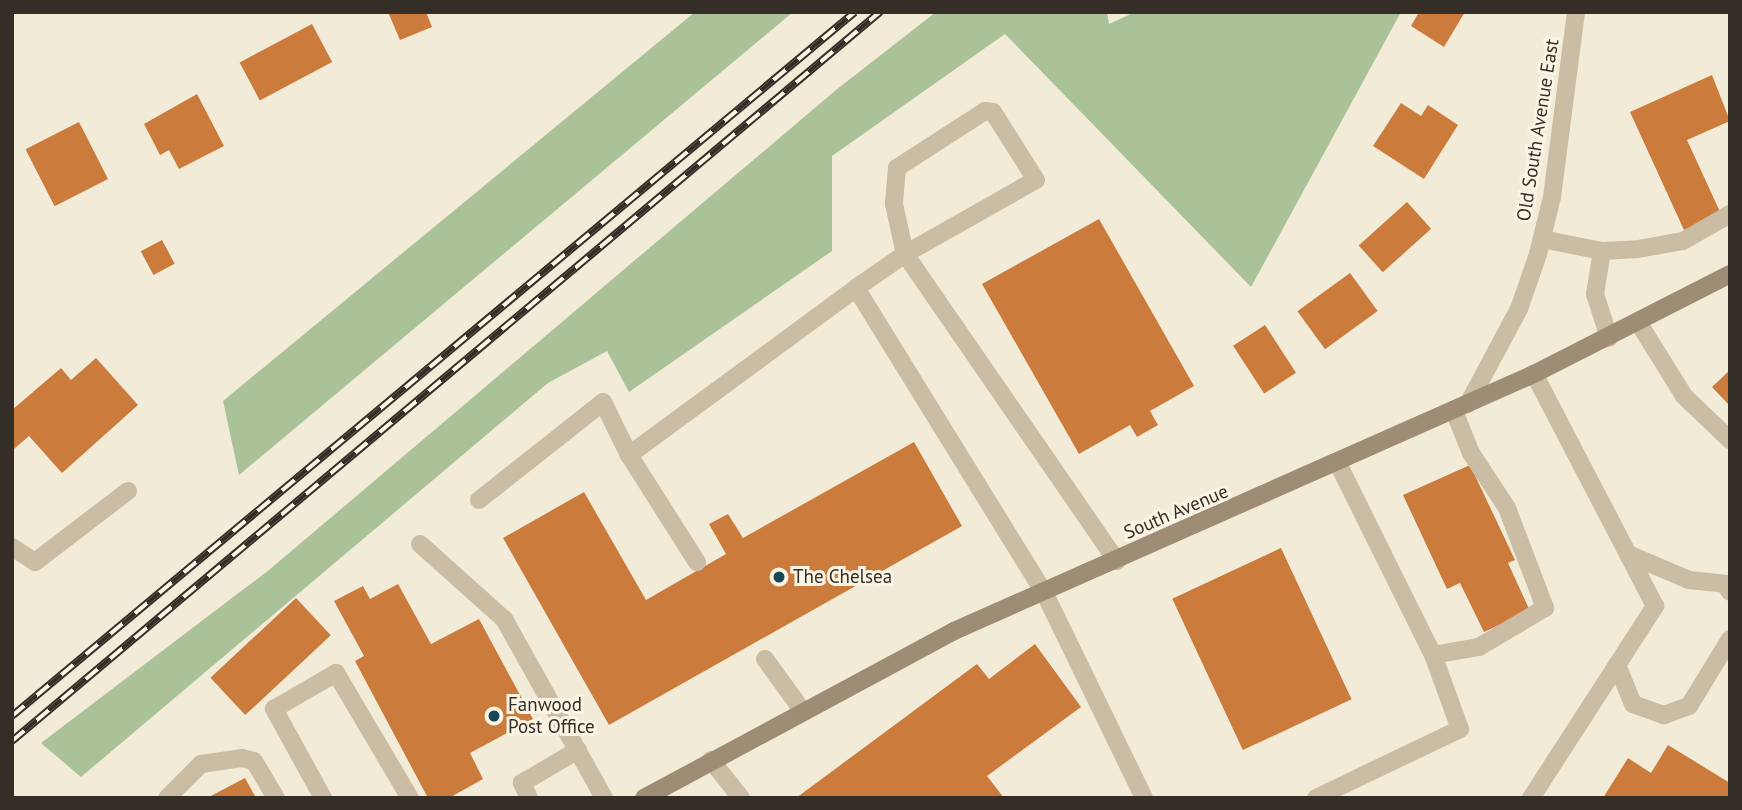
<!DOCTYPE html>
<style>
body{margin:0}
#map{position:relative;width:1742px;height:810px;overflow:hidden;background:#f2ebd8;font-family:"PT Sans",sans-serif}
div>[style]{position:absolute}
.green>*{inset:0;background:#abc197}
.building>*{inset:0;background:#cb7b3c;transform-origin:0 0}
.service>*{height:18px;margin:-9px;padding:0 9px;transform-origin:9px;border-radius:9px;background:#cabda3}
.minor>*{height:18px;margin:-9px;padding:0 9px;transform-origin:9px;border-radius:9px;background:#cabda3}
.secondary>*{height:18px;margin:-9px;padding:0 9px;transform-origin:9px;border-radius:9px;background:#9e8c75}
.rail>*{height:8px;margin-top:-4px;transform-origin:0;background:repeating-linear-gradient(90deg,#faf4e4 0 16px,#352e26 0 32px);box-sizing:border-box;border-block:2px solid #352e26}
.dots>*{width:19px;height:19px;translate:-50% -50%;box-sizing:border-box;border:4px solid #faf4e4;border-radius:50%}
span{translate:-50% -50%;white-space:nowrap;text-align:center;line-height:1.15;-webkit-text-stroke:6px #faf4e4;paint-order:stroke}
.street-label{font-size:19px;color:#352e26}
.poi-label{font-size:19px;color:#352e26}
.left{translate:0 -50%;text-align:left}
.frame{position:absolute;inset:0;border:14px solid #352e26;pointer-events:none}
</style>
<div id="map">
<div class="green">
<i style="clip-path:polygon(695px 12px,793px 12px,239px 475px,223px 401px)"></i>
<i style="clip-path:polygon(936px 12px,1107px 12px,1109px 24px,1135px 12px,1401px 12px,1251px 287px,1005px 34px,832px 156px,832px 251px,629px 392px,607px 351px,548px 383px,81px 777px,41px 743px,269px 570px,836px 90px)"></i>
</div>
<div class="building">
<i style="clip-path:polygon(388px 12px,426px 12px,432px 27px,400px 40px)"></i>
<i style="clip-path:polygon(1419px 12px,1465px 12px,1444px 47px,1411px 26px)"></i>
<i style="left:312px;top:24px;width:43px;height:82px;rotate:62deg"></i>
<i style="clip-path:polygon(1712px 75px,1730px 121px,1687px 140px,1721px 214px,1684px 230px,1630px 112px)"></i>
<i style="clip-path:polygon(197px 94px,224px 146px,179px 169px,169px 150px,160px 155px,144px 124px)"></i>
<i style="clip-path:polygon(1401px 103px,1421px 116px,1428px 105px,1458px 125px,1424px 179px,1373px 146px)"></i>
<i style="left:79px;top:122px;width:64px;height:60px;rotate:63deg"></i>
<i style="left:1407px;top:202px;width:36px;height:65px;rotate:48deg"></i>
<i style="clip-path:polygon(1099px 219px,1194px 386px,1150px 411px,1158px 425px,1137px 437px,1130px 425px,1079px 454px,982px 284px)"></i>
<i style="left:162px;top:240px;width:27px;height:24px;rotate:62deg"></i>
<i style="left:1350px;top:273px;width:47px;height:65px;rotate:54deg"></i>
<i style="left:1265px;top:325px;width:57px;height:38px;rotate:57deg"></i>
<i style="clip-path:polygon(96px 358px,138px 405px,62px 473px,29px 436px,14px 449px,12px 410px,61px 368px,71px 380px)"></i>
<i style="clip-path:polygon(1730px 370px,1730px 406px,1712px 387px)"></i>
<i style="clip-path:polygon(914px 442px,962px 526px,609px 725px,503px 538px,584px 492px,646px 600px,726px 554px,709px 524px,728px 514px,743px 538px)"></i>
<i style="clip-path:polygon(1470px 465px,1515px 560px,1508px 563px,1530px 611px,1484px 632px,1460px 583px,1447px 589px,1403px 495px)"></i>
<i style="left:1281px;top:548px;width:167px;height:120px;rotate:65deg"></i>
<i style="clip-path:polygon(398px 584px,431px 644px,479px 619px,533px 719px,470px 753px,483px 779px,449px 798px,428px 798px,355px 661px,364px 656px,334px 601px,363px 586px,370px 599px)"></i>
<i style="left:296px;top:598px;width:51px;height:117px;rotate:47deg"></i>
<i style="clip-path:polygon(1035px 644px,1081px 707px,987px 776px,1004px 798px,796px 798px,977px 664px,989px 679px)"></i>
<i style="clip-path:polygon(1668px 745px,1730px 783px,1730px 798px,1603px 798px,1628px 758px,1651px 773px)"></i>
<i style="clip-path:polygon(245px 778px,256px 798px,207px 798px)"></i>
</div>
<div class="service">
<i style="left:1542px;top:239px;width:61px;rotate:11.3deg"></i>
<i style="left:1602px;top:251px;width:36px;rotate:-3deg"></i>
<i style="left:1638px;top:249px;width:46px;rotate:-10.1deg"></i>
<i style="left:1683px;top:241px;width:54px;rotate:-29.9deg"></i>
<i style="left:1602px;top:251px;width:44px;rotate:99.2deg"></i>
<i style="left:1595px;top:294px;width:46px;rotate:72.3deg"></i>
<i style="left:856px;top:288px;width:60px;rotate:-34.8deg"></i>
<i style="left:905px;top:254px;width:150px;rotate:-29.5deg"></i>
<i style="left:1036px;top:180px;width:80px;rotate:-122.3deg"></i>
<i style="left:993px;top:112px;width:8px;rotate:-173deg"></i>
<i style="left:985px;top:111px;width:105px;rotate:147.1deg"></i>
<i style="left:897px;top:168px;width:36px;rotate:95deg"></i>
<i style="left:894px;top:204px;width:51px;rotate:77.6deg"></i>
<i style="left:905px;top:254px;width:373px;rotate:55.4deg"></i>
<i style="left:1638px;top:322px;width:87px;rotate:58.1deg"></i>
<i style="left:1684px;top:396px;width:64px;rotate:43.7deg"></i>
<i style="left:629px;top:455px;width:127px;rotate:57.6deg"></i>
<i style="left:479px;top:500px;width:158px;rotate:-38.3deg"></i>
<i style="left:603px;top:402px;width:59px;rotate:63.9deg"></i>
<i style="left:629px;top:455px;width:282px;rotate:-36.3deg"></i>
<i style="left:856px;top:288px;width:357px;rotate:58.3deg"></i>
<i style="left:1044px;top:592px;width:229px;rotate:64.1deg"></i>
<i style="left:420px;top:544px;width:113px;rotate:41.8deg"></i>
<i style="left:504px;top:619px;width:205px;rotate:60.8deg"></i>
<i style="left:12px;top:547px;width:27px;rotate:33deg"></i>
<i style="left:35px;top:562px;width:117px;rotate:-37.4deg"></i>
<i style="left:1628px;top:554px;width:66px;rotate:23.1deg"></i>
<i style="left:1689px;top:580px;width:36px;rotate:6deg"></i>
<i style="left:1725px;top:584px;width:9px;rotate:58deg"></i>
<i style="left:1433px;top:655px;width:47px;rotate:-9.9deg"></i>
<i style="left:1479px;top:647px;width:77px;rotate:-30.6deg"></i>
<i style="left:1545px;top:608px;width:107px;rotate:-110.8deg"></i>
<i style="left:1507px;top:508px;width:66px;rotate:-123.2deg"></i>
<i style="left:1471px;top:453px;width:45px;rotate:-112deg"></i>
<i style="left:765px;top:659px;width:63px;rotate:54deg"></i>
<i style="left:1617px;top:665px;width:42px;rotate:67.7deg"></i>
<i style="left:1633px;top:704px;width:33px;rotate:20deg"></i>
<i style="left:1664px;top:715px;width:27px;rotate:-20deg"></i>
<i style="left:1689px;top:706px;width:79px;rotate:-58.5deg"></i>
<i style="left:167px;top:798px;width:48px;rotate:-45deg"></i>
<i style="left:201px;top:764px;width:41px;rotate:-8.3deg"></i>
<i style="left:242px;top:758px;width:12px;rotate:14deg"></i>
<i style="left:254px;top:761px;width:43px;rotate:59.3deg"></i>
<i style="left:323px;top:798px;width:102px;rotate:-118.8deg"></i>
<i style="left:274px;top:709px;width:72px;rotate:-30.1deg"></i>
<i style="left:336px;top:673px;width:145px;rotate:59.4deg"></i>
<i style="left:529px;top:798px;width:17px;rotate:-115deg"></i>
<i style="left:522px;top:783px;width:65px;rotate:-30.5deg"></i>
<i style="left:1316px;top:798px;width:160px;rotate:-25.6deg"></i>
<i style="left:1460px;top:729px;width:79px;rotate:-110deg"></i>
<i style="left:1433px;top:655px;width:213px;rotate:-116.4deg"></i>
<i style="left:1531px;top:798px;width:229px;rotate:-57.1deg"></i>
<i style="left:1655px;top:606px;width:262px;rotate:-117.5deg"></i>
</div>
<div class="minor">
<i style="left:1468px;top:404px;width:108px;rotate:-61.8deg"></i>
<i style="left:1519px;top:309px;width:58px;rotate:-70.9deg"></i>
<i style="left:1538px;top:254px;width:59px;rotate:-76.2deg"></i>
<i style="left:1552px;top:197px;width:187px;rotate:-82.6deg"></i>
<i style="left:711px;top:760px;width:48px;rotate:51.7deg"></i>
</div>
<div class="secondary">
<i style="left:644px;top:798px;width:352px;rotate:-28.3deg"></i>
<i style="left:954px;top:631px;width:634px;rotate:-23.9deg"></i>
<i style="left:1534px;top:374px;width:220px;rotate:-27deg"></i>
</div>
<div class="rail">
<i style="left:12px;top:716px;width:1098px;rotate:-39.87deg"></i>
<i style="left:12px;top:741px;width:1134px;rotate:-40.03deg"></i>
</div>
<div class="dots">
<i style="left:779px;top:577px;background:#1a4758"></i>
<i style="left:494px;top:716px;background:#1a4758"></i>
</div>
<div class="street-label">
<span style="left:1538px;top:130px;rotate:-81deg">Old South Avenue East</span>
<span style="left:1176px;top:512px;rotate:-23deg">South Avenue</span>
</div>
<div class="poi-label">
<span class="left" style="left:793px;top:577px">The Chelsea</span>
<span class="left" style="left:508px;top:716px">Fanwood<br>Post Office</span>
</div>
<div class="frame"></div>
</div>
